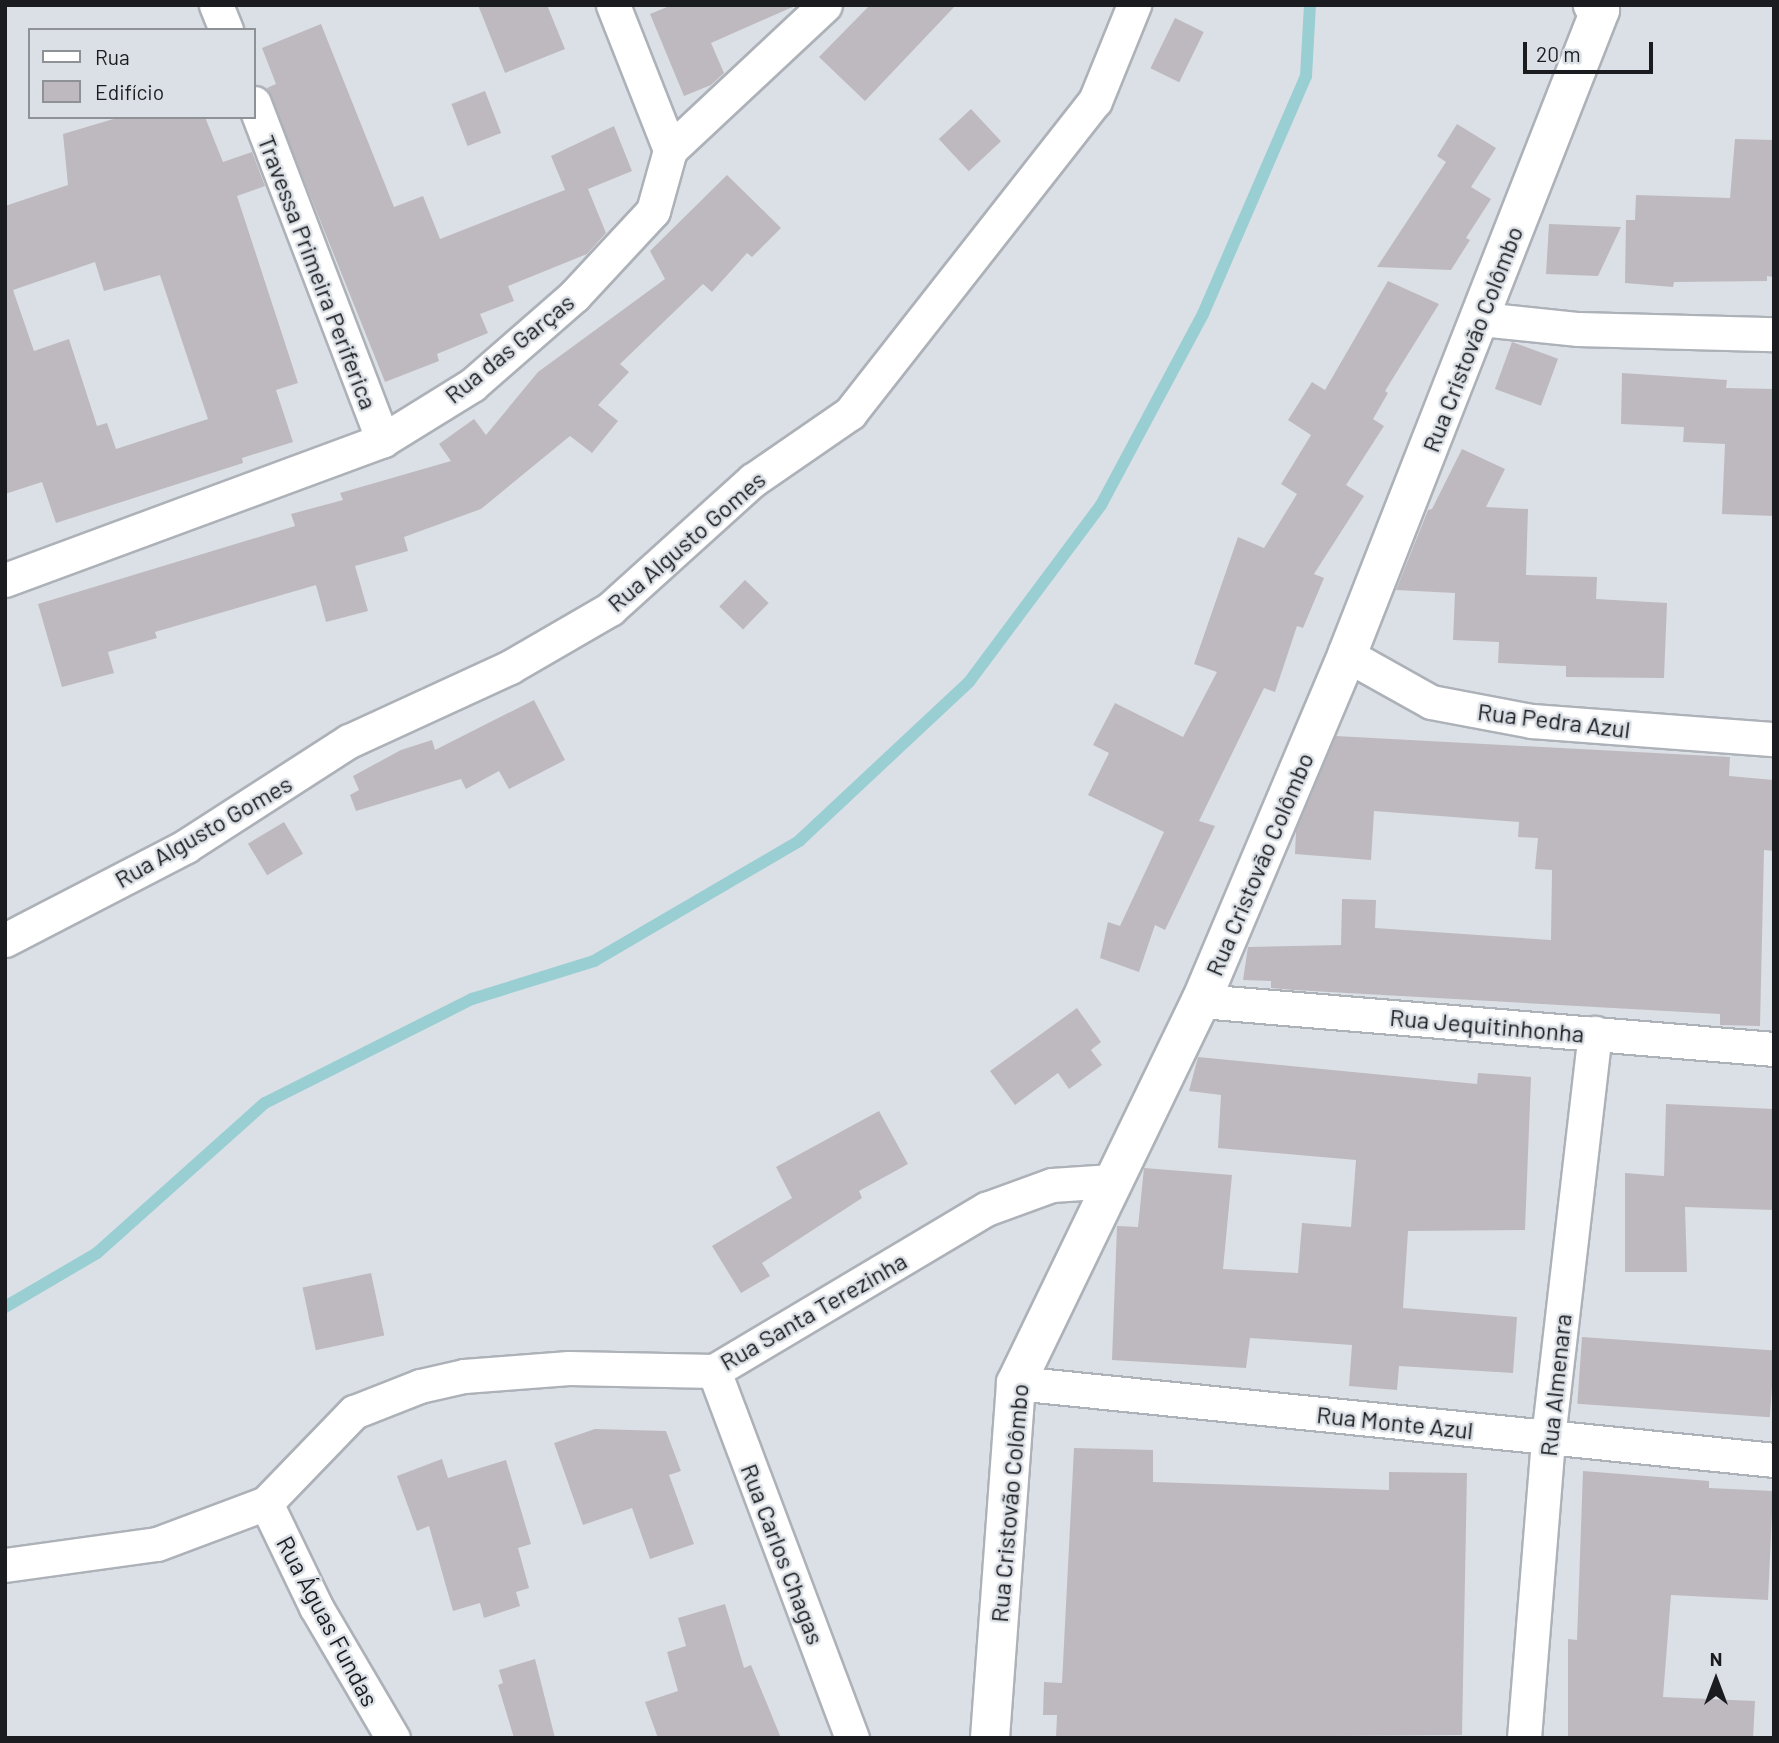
<!DOCTYPE html>
<meta charset="utf-8">
<style>
body{margin:0}
#map{position:relative;width:1779px;height:1743px;overflow:hidden;background:#dbe0e6;font-family:Barlow,sans-serif}
div>[style]{position:absolute}
.stream>*{height:12px;margin:-6px;padding:0 6px;transform-origin:6px;border-radius:6px;background:#99ced2}
.building>*{inset:0;background:#beb9bf;transform-origin:0 0}
.roads{filter:drop-shadow(2px 0 #adb1b8) drop-shadow(-2px 0 #adb1b8) drop-shadow(0 2px #adb1b8) drop-shadow(0 -2px #adb1b8)}
.minor>*{height:33px;margin:-16.5px;padding:0 16.5px;transform-origin:16.5px;border-radius:16.5px;background:#fff}
.tertiary>*{height:38px;margin:-19px;padding:0 19px;transform-origin:19px;border-radius:19px;background:#fff}
span{translate:-50% -50%;white-space:nowrap;text-align:center;line-height:1.15;-webkit-text-stroke:5px #dbe0e6;paint-order:stroke}
.street-label{font-size:24px;color:#1b1c1f}
.frame{position:absolute;inset:0;border:7px solid #1b1c1f;pointer-events:none}
.legend{position:absolute;left:28px;top:28px;width:228px;height:91px;box-sizing:border-box;background:#dbe0e6;border:2px solid #8e9296;margin:0;padding:9px 12px;list-style:none;font-size:21px;color:#1b1c1f}
.legend li{display:flex;align-items:center;gap:14px;height:35px}
.legend b{width:35px;border:2px solid #8e9296}
.north{position:absolute;left:1681px;top:1645px;width:70px;height:70px;-webkit-text-stroke:5px #dbe0e6;paint-order:stroke;rotate:0deg;font-size:19px;font-weight:700;line-height:28px;text-align:center;color:#1b1c1f}
.north::after{content:'';display:block;margin:auto;width:24px;height:32px;background:#1b1c1f;clip-path:polygon(50% 0,100% 100%,50% 72%,0 100%)}
.scale{position:absolute;left:1523px;top:42px;width:130px;height:32px;box-sizing:border-box;border:4px solid #1b1c1f;border-top:0;padding-left:9px;font-size:21px;line-height:24px;white-space:nowrap;color:#1b1c1f;-webkit-text-stroke:5px #dbe0e6;paint-order:stroke}
</style>
<div id="map">
<div class="stream">
<i style="left:5px;top:1307px;width:107px;rotate:-30.4deg"></i>
<i style="left:97px;top:1253px;width:225px;rotate:-41.8deg"></i>
<i style="left:265px;top:1103px;width:232px;rotate:-26.7deg"></i>
<i style="left:472px;top:999px;width:128px;rotate:-17.3deg"></i>
<i style="left:594px;top:961px;width:238px;rotate:-30.3deg"></i>
<i style="left:799px;top:841px;width:233px;rotate:-43.1deg"></i>
<i style="left:969px;top:682px;width:221px;rotate:-53.3deg"></i>
<i style="left:1101px;top:505px;width:217px;rotate:-61.9deg"></i>
<i style="left:1203px;top:314px;width:259px;rotate:-66.6deg"></i>
<i style="left:1306px;top:76px;width:71px;rotate:-86.8deg"></i>
</div>
<div class="building">
<i style="clip-path:polygon(478px 5px,547px 5px,565px 49px,505px 73px)"></i>
<i style="clip-path:polygon(672px 5px,797px 5px,711px 43px,724px 73px,711px 85px,684px 96px,650px 14px)"></i>
<i style="clip-path:polygon(870px 5px,956px 5px,865px 101px,819px 57px)"></i>
<i style="left:1175px;top:18px;width:32px;height:56px;rotate:26deg"></i>
<i style="clip-path:polygon(321px 24px,394px 207px,423px 196px,440px 239px,565px 190px,551px 156px,614px 126px,632px 171px,588px 189px,606px 233px,587px 254px,508px 286px,514px 301px,480px 314px,488px 333px,437px 354px,439px 361px,385px 382px,267px 88px,276px 84px,262px 48px)"></i>
<i style="left:485px;top:91px;width:45px;height:36px;rotate:69deg"></i>
<i style="left:971px;top:109px;width:44px;height:44px;rotate:47deg"></i>
<i style="clip-path:polygon(evenodd,120px 117px,205px 117px,223px 162px,252px 152px,265px 186px,237px 196px,298px 383px,276px 390px,293px 442px,242px 458px,243px 463px,56px 523px,42px 482px,5px 494px,5px 206px,68px 185px,63px 134px,120px 117px,95px 262px,104px 291px,160px 275px,208px 419px,116px 449px,107px 423px,97px 426px,69px 339px,34px 351px,13px 290px,95px 262px)"></i>
<i style="clip-path:polygon(1457px 124px,1496px 148px,1471px 187px,1491px 199px,1466px 238px,1470px 240px,1451px 270px,1377px 267px,1446px 162px,1437px 156px)"></i>
<i style="clip-path:polygon(1735px 139px,1774px 140px,1774px 277px,1767px 276px,1767px 281px,1674px 282px,1673px 287px,1625px 283px,1626px 220px,1635px 220px,1636px 195px,1730px 198px)"></i>
<i style="clip-path:polygon(727px 175px,781px 228px,752px 257px,747px 253px,712px 292px,703px 284px,620px 364px,629px 372px,598px 405px,618px 421px,592px 453px,570px 436px,481px 509px,404px 537px,408px 551px,355px 566px,368px 611px,326px 622px,316px 585px,155px 632px,157px 638px,108px 652px,114px 673px,62px 687px,38px 604px,295px 526px,291px 514px,343px 500px,340px 493px,451px 461px,439px 444px,474px 419px,486px 435px,538px 372px,665px 279px,650px 251px)"></i>
<i style="clip-path:polygon(1549px 224px,1621px 227px,1598px 276px,1546px 274px)"></i>
<i style="clip-path:polygon(1388px 281px,1439px 304px,1385px 391px,1388px 393px,1373px 419px,1384px 426px,1346px 485px,1364px 496px,1314px 574px,1324px 578px,1303px 628px,1297px 626px,1275px 692px,1264px 688px,1199px 821px,1215px 826px,1165px 930px,1155px 925px,1139px 972px,1100px 958px,1108px 922px,1120px 926px,1164px 832px,1088px 795px,1109px 753px,1093px 745px,1115px 703px,1183px 737px,1217px 672px,1194px 664px,1238px 537px,1264px 548px,1297px 494px,1281px 484px,1311px 435px,1288px 420px,1312px 382px,1325px 390px)"></i>
<i style="left:1512px;top:342px;width:49px;height:50px;rotate:20deg"></i>
<i style="clip-path:polygon(1622px 373px,1727px 380px,1726px 388px,1774px 389px,1774px 516px,1722px 514px,1725px 444px,1683px 442px,1684px 427px,1621px 424px)"></i>
<i style="clip-path:polygon(1462px 449px,1505px 469px,1486px 507px,1528px 509px,1526px 575px,1597px 577px,1596px 599px,1667px 603px,1664px 678px,1566px 677px,1566px 666px,1498px 663px,1499px 642px,1453px 640px,1455px 593px,1396px 590px,1428px 510px,1432px 509px)"></i>
<i style="left:745px;top:580px;width:33px;height:37px;rotate:44deg"></i>
<i style="clip-path:polygon(534px 700px,565px 760px,509px 789px,499px 771px,466px 789px,461px 779px,356px 811px,350px 795px,359px 790px,353px 776px,401px 750px,432px 740px,435px 750px)"></i>
<i style="clip-path:polygon(1336px 736px,1730px 757px,1729px 776px,1774px 780px,1774px 851px,1764px 850px,1760px 1026px,1720px 1025px,1720px 1014px,1294px 990px,1271px 988px,1271px 981px,1243px 980px,1248px 947px,1341px 945px,1342px 899px,1376px 900px,1375px 928px,1551px 940px,1552px 870px,1535px 869px,1538px 838px,1518px 837px,1519px 822px,1374px 811px,1371px 860px,1295px 854px,1296px 831px)"></i>
<i style="left:284px;top:822px;width:37px;height:42px;rotate:59deg"></i>
<i style="clip-path:polygon(1077px 1008px,1101px 1042px,1091px 1050px,1102px 1065px,1069px 1089px,1058px 1073px,1015px 1105px,990px 1071px)"></i>
<i style="clip-path:polygon(1198px 1057px,1477px 1084px,1478px 1073px,1531px 1077px,1525px 1230px,1408px 1231px,1403px 1308px,1517px 1317px,1513px 1373px,1399px 1366px,1397px 1390px,1349px 1386px,1352px 1345px,1250px 1338px,1246px 1368px,1112px 1360px,1117px 1226px,1138px 1227px,1144px 1168px,1232px 1175px,1223px 1269px,1298px 1273px,1302px 1223px,1351px 1227px,1356px 1160px,1218px 1148px,1221px 1095px,1189px 1091px)"></i>
<i style="clip-path:polygon(1666px 1104px,1774px 1109px,1774px 1210px,1685px 1207px,1687px 1272px,1625px 1272px,1625px 1173px,1664px 1176px)"></i>
<i style="clip-path:polygon(879px 1111px,908px 1164px,859px 1191px,862px 1198px,762px 1263px,770px 1276px,741px 1293px,712px 1246px,792px 1198px,776px 1167px)"></i>
<i style="left:371px;top:1273px;width:64px;height:70px;rotate:78deg"></i>
<i style="left:1582px;top:1337px;width:193px;height:67px;rotate:4deg"></i>
<i style="clip-path:polygon(595px 1429px,666px 1431px,681px 1471px,669px 1475px,694px 1544px,650px 1559px,632px 1508px,583px 1525px,554px 1443px)"></i>
<i style="clip-path:polygon(1074px 1448px,1153px 1450px,1153px 1482px,1389px 1490px,1389px 1472px,1467px 1473px,1462px 1735px,1056px 1738px,1057px 1715px,1043px 1715px,1044px 1682px,1062px 1683px)"></i>
<i style="clip-path:polygon(442px 1459px,448px 1478px,506px 1460px,531px 1544px,518px 1548px,529px 1588px,516px 1592px,520px 1606px,484px 1618px,480px 1603px,453px 1611px,429px 1526px,417px 1531px,397px 1476px)"></i>
<i style="clip-path:polygon(1583px 1471px,1709px 1481px,1709px 1488px,1773px 1491px,1768px 1600px,1671px 1595px,1663px 1697px,1755px 1701px,1753px 1738px,1568px 1736px,1568px 1639px,1577px 1640px)"></i>
<i style="clip-path:polygon(725px 1604px,744px 1668px,751px 1665px,781px 1738px,658px 1738px,645px 1702px,678px 1691px,667px 1652px,686px 1646px,678px 1618px)"></i>
<i style="clip-path:polygon(535px 1659px,555px 1738px,514px 1738px,498px 1685px,503px 1683px,499px 1670px)"></i>
</div>
<div class="roads">
<div class="minor">
<i style="left:216px;top:5px;width:27px;rotate:68deg"></i>
<i style="left:613px;top:5px;width:156px;rotate:68.5deg"></i>
<i style="left:254px;top:103px;width:361px;rotate:69.1deg"></i>
<i style="left:1481px;top:319px;width:98px;rotate:5.9deg"></i>
<i style="left:1578px;top:329px;width:196px;rotate:1.5deg"></i>
<i style="left:5px;top:580px;width:403px;rotate:-20.3deg"></i>
<i style="left:383px;top:440px;width:105px;rotate:-31.7deg"></i>
<i style="left:472px;top:385px;width:135px;rotate:-41.1deg"></i>
<i style="left:574px;top:296px;width:116px;rotate:-47.1deg"></i>
<i style="left:653px;top:211px;width:63px;rotate:-74.4deg"></i>
<i style="left:670px;top:150px;width:212px;rotate:-43.1deg"></i>
<i style="left:1347px;top:655px;width:96px;rotate:29.2deg"></i>
<i style="left:1431px;top:702px;width:103px;rotate:10.7deg"></i>
<i style="left:1532px;top:721px;width:243px;rotate:4.3deg"></i>
<i style="left:5px;top:940px;width:204px;rotate:-27.4deg"></i>
<i style="left:186px;top:846px;width:194px;rotate:-32.8deg"></i>
<i style="left:349px;top:741px;width:177px;rotate:-24.7deg"></i>
<i style="left:510px;top:667px;width:116px;rotate:-30.1deg"></i>
<i style="left:610px;top:609px;width:193px;rotate:-42.1deg"></i>
<i style="left:753px;top:480px;width:118px;rotate:-34.6deg"></i>
<i style="left:850px;top:413px;width:397px;rotate:-51.9deg"></i>
<i style="left:1095px;top:101px;width:104px;rotate:-67.9deg"></i>
<i style="left:1201px;top:1001px;width:575px;rotate:4.79deg"></i>
<i style="left:714px;top:1371px;width:392px;rotate:69.4deg"></i>
<i style="left:1016px;top:1383px;width:762px;rotate:5.8deg"></i>
<i style="left:266px;top:1503px;width:115px;rotate:64.3deg"></i>
<i style="left:316px;top:1607px;width:152px;rotate:59.6deg"></i>
<i style="left:5px;top:1565px;width:153px;rotate:-7.9deg"></i>
<i style="left:157px;top:1544px;width:116px;rotate:-20.6deg"></i>
<i style="left:266px;top:1503px;width:127px;rotate:-46deg"></i>
<i style="left:354px;top:1412px;width:71px;rotate:-21.5deg"></i>
<i style="left:420px;top:1386px;width:45px;rotate:-12.8deg"></i>
<i style="left:464px;top:1376px;width:105px;rotate:-4.4deg"></i>
<i style="left:569px;top:1368px;width:145px;rotate:1.2deg"></i>
<i style="left:714px;top:1371px;width:317px;rotate:-30.8deg"></i>
<i style="left:986px;top:1209px;width:70px;rotate:-20deg"></i>
<i style="left:1052px;top:1185px;width:60px;rotate:-3.8deg"></i>
<i style="left:1524px;top:1738px;width:301px;rotate:-85.4deg"></i>
<i style="left:1548px;top:1438px;width:408px;rotate:-83.4deg"></i>
</div>
<div class="tertiary">
<i style="left:990px;top:1738px;width:356px;rotate:-85.8deg"></i>
<i style="left:1016px;top:1383px;width:424px;rotate:-64.2deg"></i>
<i style="left:1201px;top:1001px;width:376px;rotate:-67.1deg"></i>
<i style="left:1347px;top:655px;width:693px;rotate:-68.58deg"></i>
<i style="left:1600px;top:10px;width:9px;rotate:-144deg"></i>
</div>
</div>
<div class="street-label">
<span style="left:318px;top:272px;rotate:69deg">Travessa Primeira Periferica</span>
<span style="left:1472px;top:339px;rotate:-69deg">Rua Cristovão Colômbo</span>
<span style="left:509px;top:348px;rotate:-39deg">Rua das Garças</span>
<span style="left:686px;top:541px;rotate:-41deg">Rua Algusto Gomes</span>
<span style="left:1554px;top:720px;rotate:7deg">Rua Pedra Azul</span>
<span style="left:203px;top:831px;rotate:-30deg">Rua Algusto Gomes</span>
<span style="left:1259px;top:864px;rotate:-67deg">Rua Cristovão Colômbo</span>
<span style="left:1487px;top:1025px;rotate:5deg">Rua Jequitinhonha</span>
<span style="left:813px;top:1311px;rotate:-30deg">Rua Santa Terezinha</span>
<span style="left:1555px;top:1385px;rotate:-84deg">Rua Almenara</span>
<span style="left:1395px;top:1422px;rotate:6deg">Rua Monte Azul</span>
<span style="left:1009px;top:1503px;rotate:-85deg">Rua Cristovão Colômbo</span>
<span style="left:783px;top:1554px;rotate:69deg">Rua Carlos Chagas</span>
<span style="left:328px;top:1621px;rotate:62deg">Rua Águas Fundas</span>
</div>
<div class="frame"></div>
<ul class="legend">
<li><b style="height:9px;background:#fff"></b>Rua</li>
<li><b style="height:19px;background:#beb9bf"></b>Edifício</li>
</ul>
<div class="north">N</div>
<div class="scale">20 m</div>
</div>
